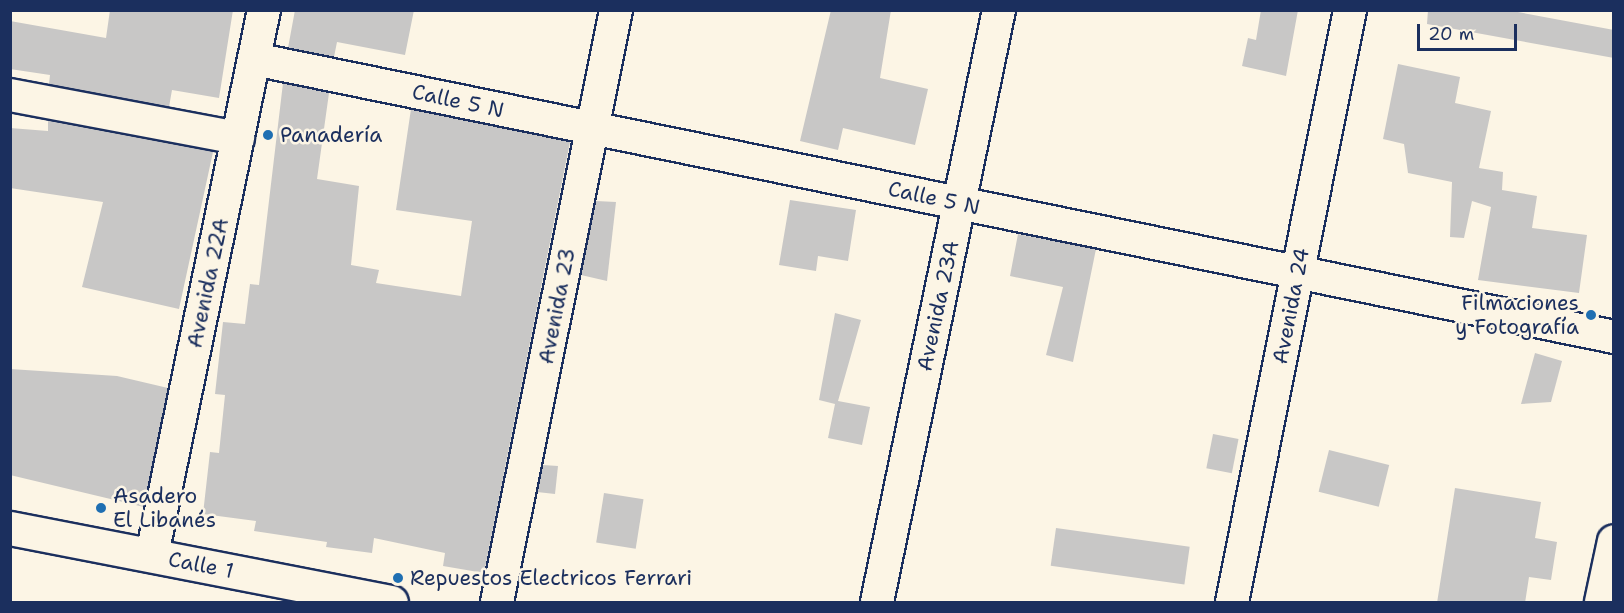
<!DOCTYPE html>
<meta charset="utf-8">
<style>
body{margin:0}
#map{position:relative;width:1624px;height:613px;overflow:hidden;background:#fcf5e5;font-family:"Shantell Sans",sans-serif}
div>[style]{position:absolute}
.building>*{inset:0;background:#c8c7c6;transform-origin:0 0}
.roads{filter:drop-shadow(2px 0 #1b2f5e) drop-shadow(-2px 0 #1b2f5e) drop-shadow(0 2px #1b2f5e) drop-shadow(0 -2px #1b2f5e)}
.minor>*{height:32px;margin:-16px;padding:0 16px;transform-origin:16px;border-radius:16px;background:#fcf5e5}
.tertiary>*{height:33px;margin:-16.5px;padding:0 16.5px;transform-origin:16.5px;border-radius:16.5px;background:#fcf5e5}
.dots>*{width:16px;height:16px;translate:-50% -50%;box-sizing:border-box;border:3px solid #fcf5e5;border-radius:50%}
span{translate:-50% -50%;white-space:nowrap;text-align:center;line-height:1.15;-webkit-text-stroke:5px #fcf5e5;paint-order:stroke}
.street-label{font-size:21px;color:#1b2f5e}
.poi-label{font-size:21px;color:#1b2f5e}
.left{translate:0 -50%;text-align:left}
.right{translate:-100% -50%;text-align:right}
.frame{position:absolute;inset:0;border:12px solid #1b2f5e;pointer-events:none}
.scale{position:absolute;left:1417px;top:24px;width:100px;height:27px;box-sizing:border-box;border:3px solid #1b2f5e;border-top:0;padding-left:8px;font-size:18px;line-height:21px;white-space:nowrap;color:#1b2f5e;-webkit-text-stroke:4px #fcf5e5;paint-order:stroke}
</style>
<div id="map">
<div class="building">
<i style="clip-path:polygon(110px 10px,233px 10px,219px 98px,172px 90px,169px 107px,49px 84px,50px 75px,10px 69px,10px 21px,106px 38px)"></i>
<i style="clip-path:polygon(295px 10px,414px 10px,405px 55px,337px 42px,334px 57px,288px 48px)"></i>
<i style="clip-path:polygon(831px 10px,891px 10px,880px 78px,928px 89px,915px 145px,843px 128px,838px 150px,800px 141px)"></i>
<i style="clip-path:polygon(1261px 10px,1298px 10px,1286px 76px,1242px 66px,1248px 38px,1256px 40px)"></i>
<i style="clip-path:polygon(1428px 10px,1507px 10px,1614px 30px,1614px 58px,1427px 24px)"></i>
<i style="clip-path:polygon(1398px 64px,1460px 77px,1455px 103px,1491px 111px,1479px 168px,1503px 172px,1502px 190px,1537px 196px,1532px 228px,1587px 235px,1579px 293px,1478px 280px,1491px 207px,1472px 201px,1464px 238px,1450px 237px,1452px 182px,1408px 173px,1404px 144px,1383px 139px)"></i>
<i style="clip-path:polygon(283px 83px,329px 93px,317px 179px,359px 186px,351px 265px,379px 270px,376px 283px,461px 296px,472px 221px,396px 210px,411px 109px,570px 142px,484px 573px,443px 566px,445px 553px,374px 538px,372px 553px,326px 547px,327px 542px,254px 531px,256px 521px,203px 514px,210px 452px,219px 453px,225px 395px,215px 394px,223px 322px,245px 324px,250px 284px,259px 285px)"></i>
<i style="clip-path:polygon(48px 121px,213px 152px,179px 309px,82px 287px,103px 202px,10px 188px,10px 128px,48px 131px)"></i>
<i style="clip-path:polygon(790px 200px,856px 210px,848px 261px,818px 256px,816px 271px,779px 265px)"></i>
<i style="clip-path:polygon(596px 201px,616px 202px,607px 281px,581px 275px)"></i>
<i style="clip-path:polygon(1018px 234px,1096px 249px,1073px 362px,1046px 355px,1063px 287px,1010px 276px)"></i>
<i style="clip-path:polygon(835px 313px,861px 320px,838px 401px,870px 407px,862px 445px,828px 438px,835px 404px,819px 400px)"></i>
<i style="clip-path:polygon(1535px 353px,1562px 361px,1551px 402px,1521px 404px)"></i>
<i style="clip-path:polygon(10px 369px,117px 376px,168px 388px,144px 507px,10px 475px)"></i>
<i style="left:1213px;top:434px;width:26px;height:35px;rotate:11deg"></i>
<i style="left:1329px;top:450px;width:62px;height:43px;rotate:14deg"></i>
<i style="clip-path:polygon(543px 465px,558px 466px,555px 494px,537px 492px)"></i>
<i style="clip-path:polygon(1455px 488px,1541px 502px,1535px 538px,1557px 542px,1551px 580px,1529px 577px,1525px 603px,1437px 603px)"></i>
<i style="left:604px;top:493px;width:40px;height:50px;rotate:9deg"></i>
<i style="left:1056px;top:528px;width:135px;height:38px;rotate:8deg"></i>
</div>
<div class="roads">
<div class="minor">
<i style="left:254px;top:59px;width:1388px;rotate:11.55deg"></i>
<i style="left:10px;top:95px;width:232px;rotate:10.7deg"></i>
<i style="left:152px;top:555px;width:556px;rotate:-78.39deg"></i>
<i style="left:497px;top:602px;width:604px;rotate:-78.63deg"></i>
<i style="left:877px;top:602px;width:604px;rotate:-78.36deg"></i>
<i style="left:1232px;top:602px;width:604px;rotate:-78.73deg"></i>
<i style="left:1601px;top:602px;width:62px;rotate:-78deg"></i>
</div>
<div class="tertiary">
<i style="left:10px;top:528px;width:388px;rotate:11deg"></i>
</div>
</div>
<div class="dots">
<i style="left:268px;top:135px;background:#1f6fb2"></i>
<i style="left:1591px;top:315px;background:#1f6fb2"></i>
<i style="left:101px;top:508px;background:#1f6fb2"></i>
<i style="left:398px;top:578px;background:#1f6fb2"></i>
</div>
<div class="street-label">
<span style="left:458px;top:101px;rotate:12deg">Calle 5 N</span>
<span style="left:934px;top:198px;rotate:12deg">Calle 5 N</span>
<span style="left:208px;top:283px;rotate:-78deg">Avenida 22A</span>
<span style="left:557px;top:306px;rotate:-79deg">Avenida 23</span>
<span style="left:938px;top:306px;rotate:-78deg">Avenida 23A</span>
<span style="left:1291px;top:306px;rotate:-79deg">Avenida 24</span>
<span style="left:201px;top:565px;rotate:11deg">Calle 1</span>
</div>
<div class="poi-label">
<span class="left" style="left:280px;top:135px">Panadería</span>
<span class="right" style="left:1579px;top:315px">Filmaciones<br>y Fotografía</span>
<span class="left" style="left:113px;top:508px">Asadero<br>El Libanés</span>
<span class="left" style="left:410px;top:578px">Repuestos Electricos Ferrari</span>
</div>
<div class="frame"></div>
<div class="scale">20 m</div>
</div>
